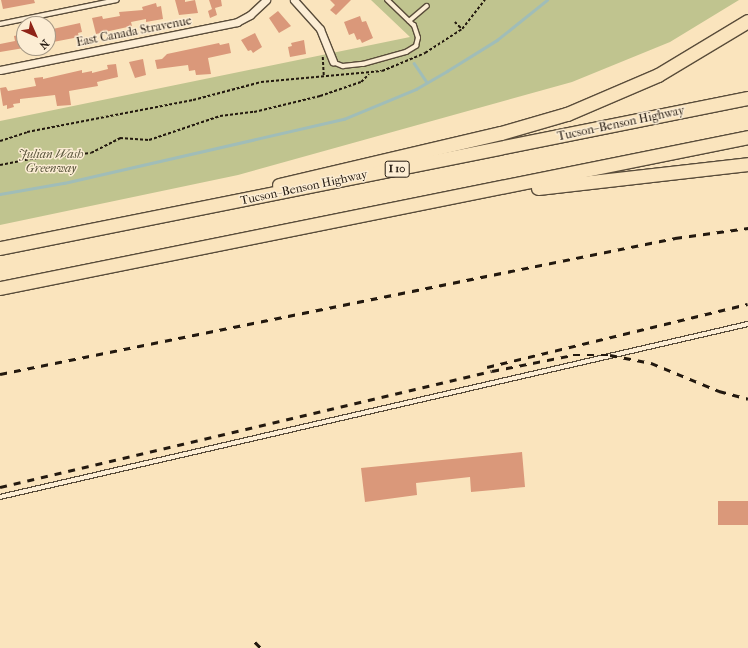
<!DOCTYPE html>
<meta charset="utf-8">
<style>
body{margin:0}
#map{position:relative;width:748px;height:648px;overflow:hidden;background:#fae4bd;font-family:"IM FELL French Canon",serif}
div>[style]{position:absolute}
.green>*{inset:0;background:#c0c48f}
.stream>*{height:2.5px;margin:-1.25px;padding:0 1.25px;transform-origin:1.25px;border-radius:1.25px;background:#a0bdb8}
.building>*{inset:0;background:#da987a;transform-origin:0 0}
.path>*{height:1.5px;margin-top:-0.75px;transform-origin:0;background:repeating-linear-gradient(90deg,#23190f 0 3px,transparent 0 5px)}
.roads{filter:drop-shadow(1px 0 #594c3a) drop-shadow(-1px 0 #594c3a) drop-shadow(0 1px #594c3a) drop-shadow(0 -1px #594c3a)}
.service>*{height:3.5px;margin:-1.75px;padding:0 1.75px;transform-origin:1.75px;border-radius:1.75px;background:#fcedd4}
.minor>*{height:7px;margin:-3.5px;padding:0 3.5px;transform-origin:3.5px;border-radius:3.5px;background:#fcedd4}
.motorway>*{height:13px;margin:-6.5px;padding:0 6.5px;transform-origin:6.5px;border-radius:6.5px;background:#fae4bd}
.rail>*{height:2.5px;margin-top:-1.25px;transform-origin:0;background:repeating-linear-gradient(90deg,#23190f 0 7px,transparent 0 14px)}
span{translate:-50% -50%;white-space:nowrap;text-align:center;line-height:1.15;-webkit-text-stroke:3px #fcedd4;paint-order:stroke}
.shield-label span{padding:1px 3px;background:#fcedd4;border:1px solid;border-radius:3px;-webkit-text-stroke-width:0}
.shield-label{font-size:11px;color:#23190f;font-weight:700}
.street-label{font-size:12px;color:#23190f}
.park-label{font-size:12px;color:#5a553c;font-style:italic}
.north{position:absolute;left:16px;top:16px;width:40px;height:40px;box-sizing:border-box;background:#fcedd4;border:1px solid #a59885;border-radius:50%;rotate:135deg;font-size:11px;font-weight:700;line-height:16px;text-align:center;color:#23190f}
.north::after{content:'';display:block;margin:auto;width:14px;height:18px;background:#8f2418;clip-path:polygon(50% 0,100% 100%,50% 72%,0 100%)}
</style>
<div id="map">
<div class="green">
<i style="clip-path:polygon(371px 0,739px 0,670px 42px,572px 82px,238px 175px,0 225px,0 121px,410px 37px)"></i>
</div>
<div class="stream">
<i style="left:414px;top:63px;width:23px;rotate:56deg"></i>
<i style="left:0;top:194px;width:65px;rotate:-9.8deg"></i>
<i style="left:64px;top:183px;width:287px;rotate:-12.9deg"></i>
<i style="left:344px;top:119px;width:78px;rotate:-22.6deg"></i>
<i style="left:416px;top:89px;width:36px;rotate:-30deg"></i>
<i style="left:447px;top:71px;width:59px;rotate:-31.8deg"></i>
<i style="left:497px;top:40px;width:64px;rotate:-38.7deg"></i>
</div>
<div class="building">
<i style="clip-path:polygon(1px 0,34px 0,35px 3px,3px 9px)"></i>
<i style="clip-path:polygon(175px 0,185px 0,185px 2px,195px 0,198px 13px,179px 15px)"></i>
<i style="clip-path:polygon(209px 0,221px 0,222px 6px,215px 8px,217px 15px,210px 18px,208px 11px,212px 9px)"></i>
<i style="clip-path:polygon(330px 0,351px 0,336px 15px,330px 10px,335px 5px)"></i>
<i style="clip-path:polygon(156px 3px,157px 7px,161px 6px,163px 19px,146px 22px,146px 19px,131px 22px,132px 26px,96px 34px,92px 18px,102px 16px,103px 19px,120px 16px,119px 12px,143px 10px,142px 7px)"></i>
<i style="clip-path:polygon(278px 11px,291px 26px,279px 33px,269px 18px)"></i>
<i style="clip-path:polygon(360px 16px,362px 22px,366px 21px,373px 38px,362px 43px,360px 39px,357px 40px,354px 33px,349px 35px,344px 22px)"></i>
<i style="clip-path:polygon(80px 23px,82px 32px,78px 33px,79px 37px,48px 43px,48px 30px)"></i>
<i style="clip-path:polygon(255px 33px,262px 47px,253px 53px,251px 50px,248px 51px,241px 40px)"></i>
<i style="clip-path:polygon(24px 34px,24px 48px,0 52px,0 44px,15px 41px,14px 36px)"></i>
<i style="clip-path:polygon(304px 40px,306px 54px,290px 57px,288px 47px,292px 46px,291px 43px)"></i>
<i style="clip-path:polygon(219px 43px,220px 45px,229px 43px,231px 53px,208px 58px,211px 74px,196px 75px,195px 70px,189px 71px,188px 65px,157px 69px,155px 60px,162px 59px,167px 54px)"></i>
<i style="clip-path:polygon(143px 59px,146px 75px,135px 78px,129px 62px)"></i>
<i style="clip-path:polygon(116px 64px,118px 77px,97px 82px,98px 86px,69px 91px,71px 105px,57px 106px,55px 95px,20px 99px,20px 103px,13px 104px,14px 107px,7px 109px,7px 105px,3px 106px,0 88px,6px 87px,8px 91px,36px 86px,34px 78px,43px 77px,43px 79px,82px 70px,82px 73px,92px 71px,92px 73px,108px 69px,107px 65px)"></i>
<i style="clip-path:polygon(522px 452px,525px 487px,471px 492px,470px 477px,416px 483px,417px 495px,365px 502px,361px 468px)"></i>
<i style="left:718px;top:501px;width:30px;height:24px"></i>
</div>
<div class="path">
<i style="left:455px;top:22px;width:10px;rotate:45deg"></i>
<i style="left:323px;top:57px;width:20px;rotate:87deg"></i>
<i style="left:0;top:141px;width:28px;rotate:-18deg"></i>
<i style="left:27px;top:132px;width:169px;rotate:-10.9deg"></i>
<i style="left:193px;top:100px;width:70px;rotate:-14.8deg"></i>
<i style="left:261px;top:82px;width:121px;rotate:-5.2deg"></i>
<i style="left:382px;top:71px;width:47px;rotate:-22.7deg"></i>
<i style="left:425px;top:53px;width:44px;rotate:-33deg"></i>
<i style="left:462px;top:29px;width:37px;rotate:-52deg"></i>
<i style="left:0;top:165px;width:31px;rotate:-11deg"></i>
<i style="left:30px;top:159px;width:61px;rotate:-5.6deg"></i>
<i style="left:91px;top:153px;width:33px;rotate:-27deg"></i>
<i style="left:120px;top:138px;width:29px;rotate:4deg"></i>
<i style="left:149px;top:140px;width:75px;rotate:-18.7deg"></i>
<i style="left:220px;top:116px;width:34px;rotate:-7deg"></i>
<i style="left:254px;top:112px;width:68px;rotate:-13.6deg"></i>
<i style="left:320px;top:96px;width:43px;rotate:-18.9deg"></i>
<i style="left:361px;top:82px;width:11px;rotate:-45deg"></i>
</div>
<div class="roads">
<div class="service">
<i style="left:409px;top:21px;width:23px;rotate:-40deg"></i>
<i style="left:0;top:24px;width:119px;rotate:-11.6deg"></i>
<i style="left:333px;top:62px;width:11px;rotate:22deg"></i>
<i style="left:343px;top:66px;width:20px;rotate:-6deg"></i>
<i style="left:363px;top:64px;width:45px;rotate:-15.6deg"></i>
<i style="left:406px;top:52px;width:12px;rotate:-31deg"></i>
<i style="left:416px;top:46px;width:8px;rotate:-76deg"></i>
<i style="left:418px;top:38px;width:13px;rotate:-108deg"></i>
<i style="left:414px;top:26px;width:37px;rotate:-136deg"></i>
<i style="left:0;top:497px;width:768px;rotate:-13.02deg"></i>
</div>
<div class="minor">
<i style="left:294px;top:0;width:39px;rotate:48deg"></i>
<i style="left:320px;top:29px;width:35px;rotate:68deg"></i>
<i style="left:0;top:70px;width:242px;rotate:-11.4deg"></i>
<i style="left:237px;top:22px;width:15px;rotate:-28deg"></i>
<i style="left:250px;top:15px;width:22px;rotate:-43deg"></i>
</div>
<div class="motorway">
<i style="left:279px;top:185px;width:228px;rotate:-13.2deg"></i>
<i style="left:501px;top:133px;width:69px;rotate:-16.1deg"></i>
<i style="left:567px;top:114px;width:99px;rotate:-23.2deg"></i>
<i style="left:658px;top:75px;width:105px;rotate:-31deg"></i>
<i style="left:538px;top:188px;width:211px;rotate:-6.5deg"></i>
<i style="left:0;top:248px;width:763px;rotate:-11.34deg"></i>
<i style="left:0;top:288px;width:763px;rotate:-11.41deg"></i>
</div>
</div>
<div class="rail">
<i style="left:487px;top:367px;width:268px;rotate:-13.6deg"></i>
<i style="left:0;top:374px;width:689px;rotate:-11.39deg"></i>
<i style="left:675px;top:238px;width:74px;rotate:-7.8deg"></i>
<i style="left:0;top:487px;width:505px;rotate:-13.27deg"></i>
<i style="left:492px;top:371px;width:83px;rotate:-11.2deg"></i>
<i style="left:573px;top:355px;width:37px"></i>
<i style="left:610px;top:355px;width:42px;rotate:11deg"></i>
<i style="left:651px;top:363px;width:74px;rotate:22.4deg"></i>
<i style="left:719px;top:391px;width:30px;rotate:15deg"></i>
<i style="left:255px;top:642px;width:8px;rotate:45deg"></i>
</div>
<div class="shield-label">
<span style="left:397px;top:169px">I 10</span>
</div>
<div class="street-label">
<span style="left:134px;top:32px;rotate:-11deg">East Canada Stravenue</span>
<span style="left:621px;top:124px;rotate:-12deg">Tucson–Benson Highway</span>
<span style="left:304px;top:188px;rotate:-12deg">Tucson–Benson Highway</span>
</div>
<div class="park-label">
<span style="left:51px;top:162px">Julian Wash<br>Greenway</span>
</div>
<div class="north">N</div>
</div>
